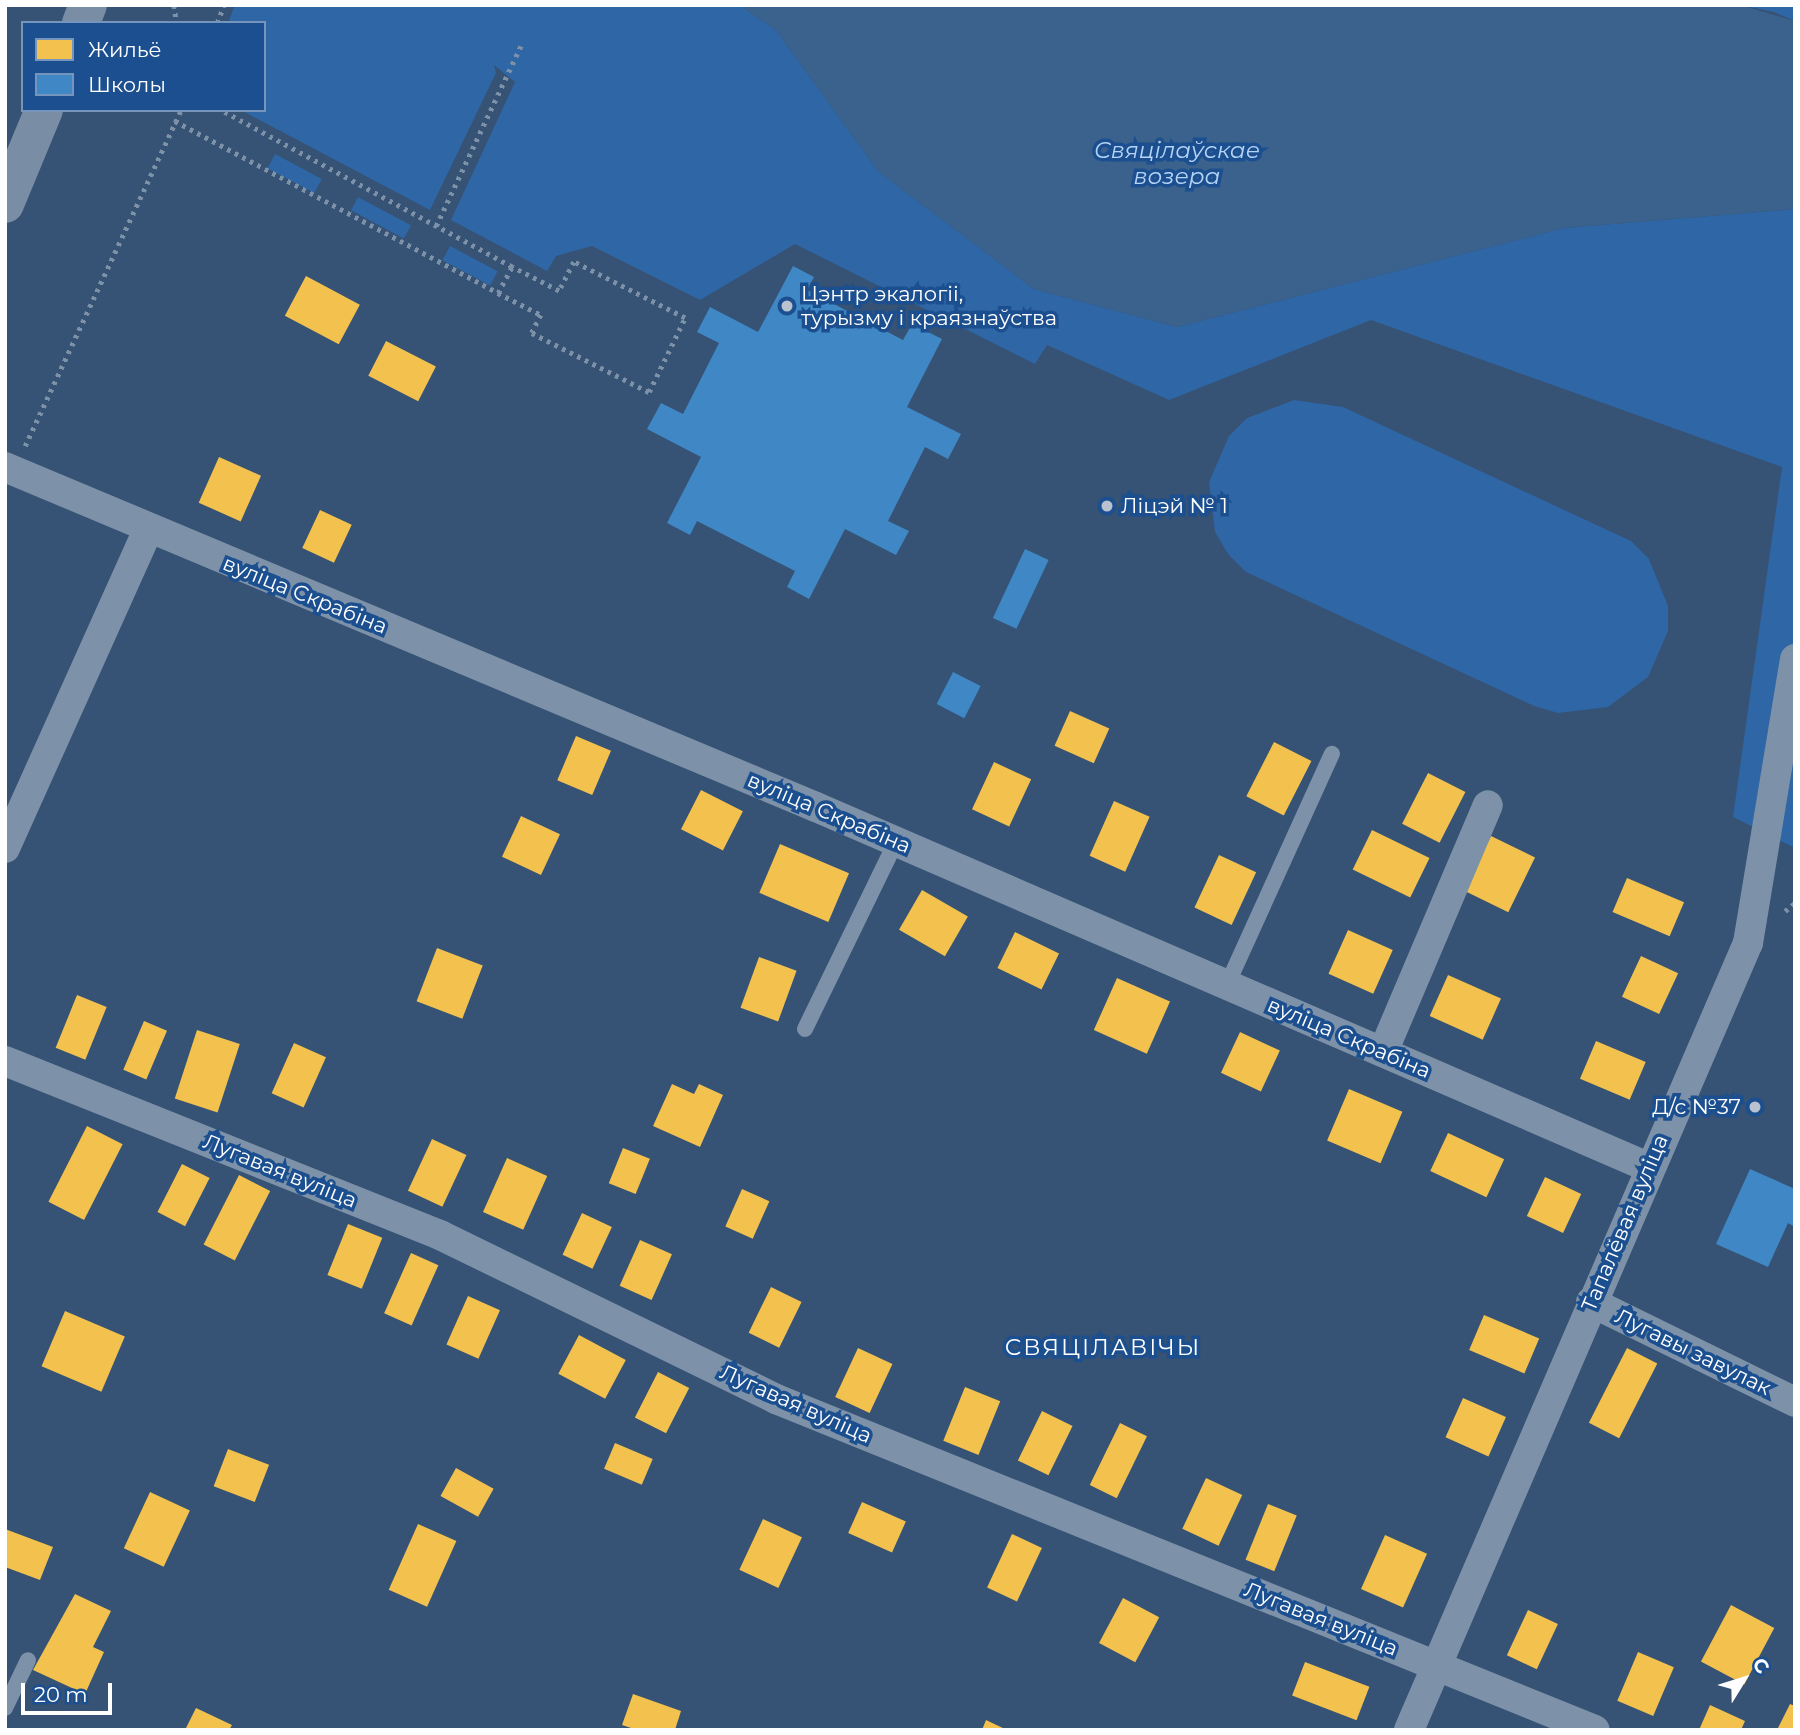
<!DOCTYPE html>
<meta charset="utf-8">
<style>
body{margin:0}
#map{position:relative;width:1800px;height:1735px;overflow:hidden;background:#365274;font-family:Montserrat,sans-serif}
div>[style]{position:absolute}
.green>*{inset:0;background:#2f66a5;transform-origin:0 0}
.water>*{inset:0;background:#3b618d}
.homes>*{inset:0;background:#f2c14e;transform-origin:0 0}
.schools>*{inset:0;background:#3f88c5;transform-origin:0 0}
.path>*{height:4.5px;margin-top:-2.25px;transform-origin:0;background:repeating-linear-gradient(90deg,#7d92a8 0 3.5px,transparent 0 8.5px)}
.service>*{height:16px;margin:-8px;padding:0 8px;transform-origin:8px;border-radius:8px;background:#7d92a8}
.minor>*{height:30px;margin:-15px;padding:0 15px;transform-origin:15px;border-radius:15px;background:#7d92a8}
.secondary>*{height:38px;margin:-19px;padding:0 19px;transform-origin:19px;border-radius:19px;background:#798da4}
.dots>*{width:19px;height:19px;translate:-50% -50%;box-sizing:border-box;border:4px solid #1b4f8f;border-radius:50%}
span{translate:-50% -50%;white-space:nowrap;text-align:center;line-height:1.15;-webkit-text-stroke:7px #1b4f8f;paint-order:stroke}
.poi-label{font-size:21px;color:#fff}
.left{translate:0 -50%;text-align:left}
.right{translate:-100% -50%;text-align:right}
.street-label{font-size:21px;color:#fff}
.water-label{font-size:23px;color:#b5d3f5;font-style:italic}
.neighbourhood-label{font-size:23px;color:#fff;letter-spacing:2px}
.frame{position:absolute;inset:0;border:7px solid #fff;pointer-events:none}
.legend{position:absolute;left:21px;top:21px;width:245px;height:91px;box-sizing:border-box;background:#1b4f8f;border:2px solid #7695bc;margin:0;padding:9px 12px;list-style:none;font-size:21px;color:#fff}
.legend li{display:flex;align-items:center;gap:14px;height:35px}
.legend b{width:35px;border:2px solid #7695bc}
.north{position:absolute;left:1709px;top:1644px;width:70px;height:70px;-webkit-text-stroke:5px #1b4f8f;paint-order:stroke;rotate:52deg;font-size:19px;font-weight:700;line-height:28px;text-align:center;color:#fff}
.north::after{content:'';display:block;margin:auto;width:24px;height:32px;background:#fff;clip-path:polygon(50% 0,100% 100%,50% 72%,0 100%)}
.scale{position:absolute;left:21px;top:1683px;width:91px;height:32px;box-sizing:border-box;border:4px solid #fff;border-top:0;padding-left:9px;font-size:21px;line-height:24px;white-space:nowrap;color:#fff;-webkit-text-stroke:5px #1b4f8f;paint-order:stroke}
</style>
<div id="map">
<div class="green">
<i style="clip-path:polygon(235px 5px,739px 5px,776px 30px,878px 171px,1034px 289px,1177px 327px,1564px 228px,1795px 209px,1795px 848px,1733px 817px,1782px 467px,1371px 320px,1169px 400px,1047px 345px,1035px 364px,795px 244px,700px 300px,592px 246px,556px 256px,547px 271px,451px 220px,515px 82px,494px 65px,496px 73px,430px 210px,241px 110px,264px 110px,264px 23px,228px 23px)"></i>
<i style="clip-path:polygon(1740px 5px,1795px 5px,1795px 21px,1774px 12px)"></i>
<i style="left:275px;top:154px;width:53px;height:16px;rotate:28deg"></i>
<i style="left:358px;top:197px;width:60px;height:15px;rotate:28deg"></i>
<i style="left:450px;top:246px;width:54px;height:16px;rotate:28deg"></i>
<i style="clip-path:polygon(1294px 400px,1343px 407px,1631px 541px,1649px 559px,1668px 606px,1668px 631px,1648px 677px,1608px 707px,1558px 713px,1534px 706px,1246px 572px,1228px 554px,1215px 532px,1209px 482px,1229px 436px,1247px 418px)"></i>
</div>
<div class="water">
<i style="clip-path:polygon(739px 5px,1740px 5px,1795px 21px,1795px 209px,1564px 228px,1177px 327px,1034px 289px,878px 171px,776px 30px)"></i>
</div>
<div class="homes">
<i style="left:306px;top:276px;width:61px;height:45px;rotate:28deg"></i>
<i style="left:386px;top:341px;width:56px;height:39px;rotate:27deg"></i>
<i style="left:219px;top:457px;width:46px;height:50px;rotate:24deg"></i>
<i style="left:320px;top:510px;width:35px;height:42px;rotate:25deg"></i>
<i style="left:1070px;top:711px;width:43px;height:38px;rotate:24deg"></i>
<i style="left:576px;top:736px;width:38px;height:48px;rotate:23deg"></i>
<i style="left:1274px;top:742px;width:42px;height:61px;rotate:27deg"></i>
<i style="left:994px;top:762px;width:41px;height:52px;rotate:25deg"></i>
<i style="left:1428px;top:773px;width:42px;height:57px;rotate:27deg"></i>
<i style="left:701px;top:790px;width:47px;height:44px;rotate:27deg"></i>
<i style="left:1114px;top:801px;width:39px;height:60px;rotate:24deg"></i>
<i style="left:521px;top:816px;width:43px;height:45px;rotate:25deg"></i>
<i style="left:1372px;top:830px;width:64px;height:44px;rotate:26deg"></i>
<i style="left:1491px;top:836px;width:49px;height:61px;rotate:26deg"></i>
<i style="left:780px;top:844px;width:75px;height:53px;rotate:23deg"></i>
<i style="left:1219px;top:855px;width:41px;height:58px;rotate:25deg"></i>
<i style="left:1627px;top:878px;width:62px;height:37px;rotate:23deg"></i>
<i style="left:922px;top:890px;width:53px;height:46px;rotate:30deg"></i>
<i style="left:1348px;top:930px;width:49px;height:48px;rotate:24deg"></i>
<i style="left:1015px;top:932px;width:49px;height:40px;rotate:26deg"></i>
<i style="left:437px;top:948px;width:49px;height:57px;rotate:21deg"></i>
<i style="left:1641px;top:956px;width:41px;height:45px;rotate:25deg"></i>
<i style="left:759px;top:957px;width:40px;height:54px;rotate:20deg"></i>
<i style="left:1448px;top:975px;width:58px;height:45px;rotate:24deg"></i>
<i style="left:1117px;top:978px;width:58px;height:57px;rotate:24deg"></i>
<i style="left:77px;top:995px;width:32px;height:57px;rotate:22deg"></i>
<i style="left:144px;top:1021px;width:25px;height:53px;rotate:23deg"></i>
<i style="left:197px;top:1030px;width:45px;height:72px;rotate:18deg"></i>
<i style="left:1240px;top:1032px;width:44px;height:45px;rotate:25deg"></i>
<i style="left:1596px;top:1041px;width:54px;height:41px;rotate:23deg"></i>
<i style="left:294px;top:1043px;width:35px;height:55px;rotate:24deg"></i>
<i style="clip-path:polygon(672px 1084px,694px 1094px,699px 1084px,723px 1095px,700px 1147px,653px 1126px)"></i>
<i style="left:1349px;top:1089px;width:58px;height:56px;rotate:23deg"></i>
<i style="left:87px;top:1126px;width:40px;height:85px;rotate:27deg"></i>
<i style="left:1448px;top:1133px;width:62px;height:42px;rotate:25deg"></i>
<i style="left:432px;top:1139px;width:38px;height:57px;rotate:25deg"></i>
<i style="left:623px;top:1148px;width:29px;height:38px;rotate:22deg"></i>
<i style="left:507px;top:1158px;width:44px;height:59px;rotate:24deg"></i>
<i style="left:182px;top:1164px;width:31px;height:54px;rotate:27deg"></i>
<i style="left:239px;top:1175px;width:35px;height:78px;rotate:27deg"></i>
<i style="left:1545px;top:1177px;width:40px;height:43px;rotate:25deg"></i>
<i style="left:742px;top:1189px;width:30px;height:41px;rotate:24deg"></i>
<i style="left:582px;top:1213px;width:33px;height:46px;rotate:25deg"></i>
<i style="left:348px;top:1224px;width:37px;height:55px;rotate:22deg"></i>
<i style="left:640px;top:1240px;width:35px;height:50px;rotate:24deg"></i>
<i style="left:411px;top:1253px;width:30px;height:66px;rotate:24deg"></i>
<i style="left:771px;top:1287px;width:34px;height:51px;rotate:26deg"></i>
<i style="left:468px;top:1296px;width:35px;height:53px;rotate:24deg"></i>
<i style="left:65px;top:1311px;width:65px;height:60px;rotate:23deg"></i>
<i style="left:1484px;top:1315px;width:60px;height:38px;rotate:23deg"></i>
<i style="left:579px;top:1335px;width:53px;height:44px;rotate:28deg"></i>
<i style="left:858px;top:1348px;width:38px;height:54px;rotate:25deg"></i>
<i style="left:1627px;top:1348px;width:34px;height:84px;rotate:27deg"></i>
<i style="left:658px;top:1372px;width:35px;height:51px;rotate:27deg"></i>
<i style="left:965px;top:1387px;width:38px;height:58px;rotate:22deg"></i>
<i style="left:1463px;top:1398px;width:47px;height:43px;rotate:24deg"></i>
<i style="left:1042px;top:1411px;width:34px;height:55px;rotate:26deg"></i>
<i style="left:1120px;top:1423px;width:30px;height:69px;rotate:26deg"></i>
<i style="left:615px;top:1443px;width:41px;height:28px;rotate:23deg"></i>
<i style="left:228px;top:1449px;width:44px;height:40px;rotate:21deg"></i>
<i style="left:456px;top:1468px;width:43px;height:32px;rotate:29deg"></i>
<i style="left:1206px;top:1478px;width:40px;height:56px;rotate:25deg"></i>
<i style="left:150px;top:1492px;width:44px;height:62px;rotate:25deg"></i>
<i style="left:862px;top:1502px;width:48px;height:34px;rotate:24deg"></i>
<i style="left:1268px;top:1504px;width:31px;height:60px;rotate:22deg"></i>
<i style="left:763px;top:1519px;width:43px;height:56px;rotate:25deg"></i>
<i style="left:418px;top:1524px;width:42px;height:72px;rotate:24deg"></i>
<i style="clip-path:polygon(5px 1529px,53px 1547px,40px 1580px,5px 1567px)"></i>
<i style="left:1012px;top:1534px;width:33px;height:59px;rotate:25deg"></i>
<i style="left:1385px;top:1535px;width:46px;height:59px;rotate:24deg"></i>
<i style="clip-path:polygon(75px 1594px,111px 1611px,93px 1647px,104px 1652px,85px 1694px,33px 1670px)"></i>
<i style="left:1123px;top:1598px;width:41px;height:51px;rotate:28deg"></i>
<i style="left:1731px;top:1605px;width:49px;height:64px;rotate:28deg"></i>
<i style="left:1528px;top:1610px;width:33px;height:50px;rotate:25deg"></i>
<i style="left:1638px;top:1652px;width:39px;height:53px;rotate:23deg"></i>
<i style="left:1305px;top:1662px;width:69px;height:36px;rotate:21deg"></i>
<i style="clip-path:polygon(633px 1694px,681px 1711px,675px 1730px,637px 1730px,622px 1725px)"></i>
<i style="clip-path:polygon(1790px 1704px,1795px 1706px,1795px 1730px,1777px 1730px)"></i>
<i style="clip-path:polygon(1710px 1705px,1745px 1721px,1741px 1730px,1699px 1730px)"></i>
<i style="clip-path:polygon(196px 1708px,232px 1725px,229px 1730px,185px 1730px)"></i>
<i style="clip-path:polygon(986px 1720px,1007px 1730px,982px 1730px)"></i>
</div>
<div class="schools">
<i style="clip-path:polygon(793px 266px,814px 277px,807px 290px,903px 340px,912px 324px,942px 339px,907px 407px,961px 434px,948px 459px,925px 447px,888px 521px,909px 531px,896px 555px,845px 529px,809px 599px,787px 587px,795px 571px,697px 521px,690px 535px,667px 523px,701px 457px,647px 429px,661px 403px,683px 414px,719px 343px,697px 332px,710px 307px,758px 332px)"></i>
<i style="left:1025px;top:549px;width:26px;height:76px;rotate:25deg"></i>
<i style="left:953px;top:672px;width:31px;height:36px;rotate:27deg"></i>
<i style="clip-path:polygon(1750px 1169px,1795px 1189px,1795px 1227px,1788px 1223px,1768px 1267px,1716px 1244px)"></i>
</div>
<div class="path">
<i style="left:174px;top:5px;width:18px;rotate:81deg"></i>
<i style="left:217px;top:23px;width:19px;rotate:-69deg"></i>
<i style="left:175px;top:121px;width:366px;rotate:28deg"></i>
<i style="left:498px;top:293px;width:30px;rotate:-62deg"></i>
<i style="left:512px;top:267px;width:332px;rotate:-151.7deg"></i>
<i style="left:436px;top:226px;width:202px;rotate:-64.8deg"></i>
<i style="left:498px;top:293px;width:48px;rotate:27.1deg"></i>
<i style="left:541px;top:315px;width:20px;rotate:117deg"></i>
<i style="left:532px;top:333px;width:131px;rotate:26.8deg"></i>
<i style="left:649px;top:392px;width:82px;rotate:-64.1deg"></i>
<i style="left:685px;top:318px;width:124px;rotate:-153.2deg"></i>
<i style="left:574px;top:262px;width:33px;rotate:117deg"></i>
<i style="left:559px;top:291px;width:53px;rotate:-152.9deg"></i>
<i style="left:25px;top:446px;width:370px;rotate:-65.1deg"></i>
<i style="left:1785px;top:911px;width:13px;rotate:-39deg"></i>
</div>
<div class="service">
<i style="left:1227px;top:985px;width:254px;rotate:-65.6deg"></i>
<i style="left:805px;top:1029px;width:208px;rotate:-64.1deg"></i>
<i style="left:5px;top:1708px;width:53px;rotate:-64.4deg"></i>
</div>
<div class="minor">
<i style="left:5px;top:467px;width:879px;rotate:22.75deg"></i>
<i style="left:816px;top:807px;width:907px;rotate:23.4deg"></i>
<i style="left:5px;top:848px;width:349px;rotate:-65.8deg"></i>
<i style="left:1383px;top:1052px;width:268px;rotate:-67deg"></i>
<i style="left:5px;top:1061px;width:469px;rotate:21.8deg"></i>
<i style="left:440px;top:1235px;width:374px;rotate:26deg"></i>
<i style="left:776px;top:1399px;width:883px;rotate:22.01deg"></i>
<i style="left:1591px;top:1302px;width:227px;rotate:26.1deg"></i>
<i style="left:1409px;top:1730px;width:857px;rotate:-66.7deg"></i>
<i style="left:1748px;top:943px;width:288px;rotate:-80.6deg"></i>
</div>
<div class="secondary">
<i style="left:81px;top:23px;width:19px;rotate:-69deg"></i>
<i style="left:5px;top:204px;width:102px;rotate:-67.5deg"></i>
</div>
<div class="dots">
<i style="left:787px;top:306px;background:#b9c2ce"></i>
<i style="left:1107px;top:506px;background:#b9c2ce"></i>
<i style="left:1755px;top:1107px;background:#b9c2ce"></i>
</div>
<div class="poi-label">
<span class="left" style="left:801px;top:306px">Цэнтр экалогіі,<br>турызму і краязнаўства</span>
<span class="left" style="left:1121px;top:506px">Ліцэй № 1</span>
<span class="right" style="left:1741px;top:1107px">Д/с №37</span>
</div>
<div class="street-label">
<span style="left:305px;top:595px;rotate:22deg">вуліца Скрабіна</span>
<span style="left:829px;top:813px;rotate:23deg">вуліца Скрабіна</span>
<span style="left:1349px;top:1038px;rotate:23deg">вуліца Скрабіна</span>
<span style="left:280px;top:1171px;rotate:22deg">Лугавая вуліца</span>
<span style="left:1625px;top:1223px;rotate:-67deg">Тапалёвая вуліца</span>
<span style="left:1693px;top:1352px;rotate:26deg">Лугавы завулак</span>
<span style="left:796px;top:1404px;rotate:24deg">Лугавая вуліца</span>
<span style="left:1321px;top:1619px;rotate:22deg">Лугавая вуліца</span>
</div>
<div class="water-label">
<span style="left:1177px;top:163px">Свяцілаўскае<br>возера</span>
</div>
<div class="neighbourhood-label">
<span style="left:1103px;top:1347px">СВЯЦІЛАВІЧЫ</span>
</div>
<div class="frame"></div>
<ul class="legend">
<li><b style="height:19px;background:#f2c14e"></b>Жильё</li>
<li><b style="height:19px;background:#3f88c5"></b>Школы</li>
</ul>
<div class="north">С</div>
<div class="scale">20 m</div>
</div>
